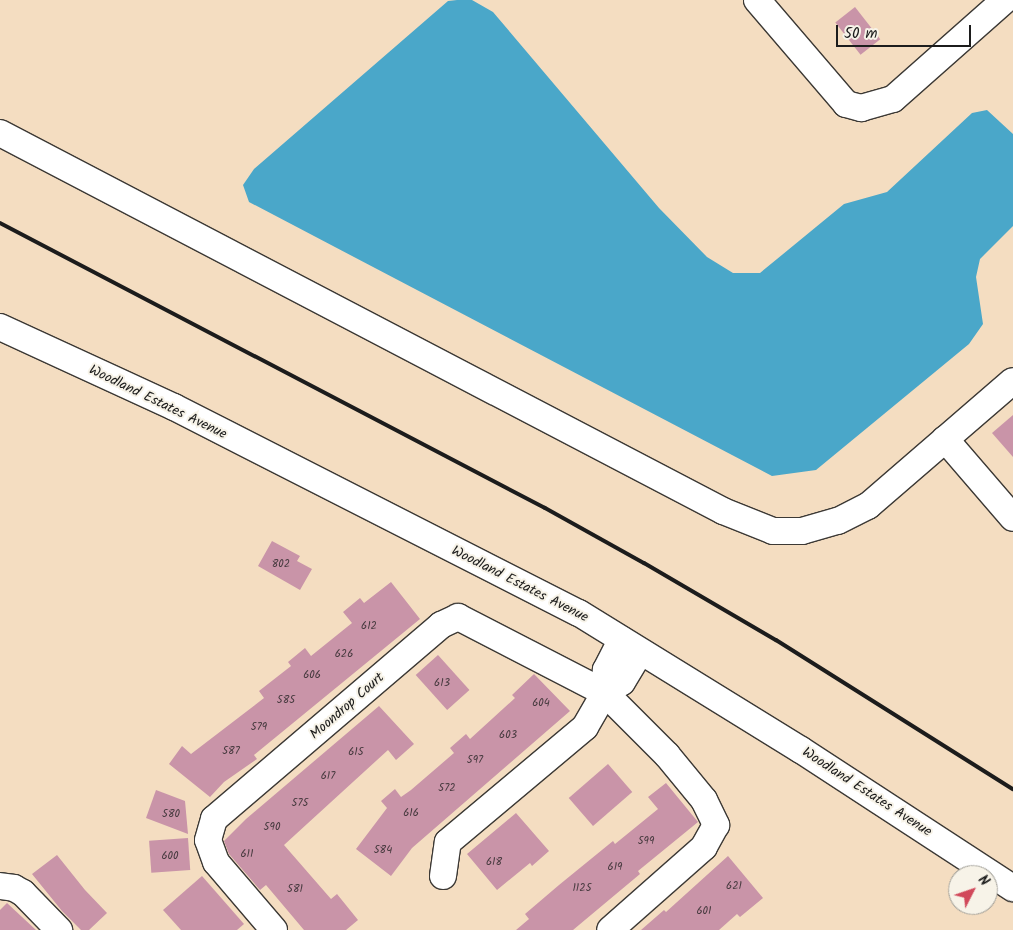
<!DOCTYPE html>
<style>
body{margin:0}
#map{position:relative;width:1013px;height:930px;overflow:hidden;background:#f4ddc1;font-family:Kalam,sans-serif}
div>[style]{position:absolute}
.water>*{inset:0;background:#4aa7c9}
.building>*{inset:0;background:#c994a8;transform-origin:0 0}
.roads{filter:drop-shadow(1px 0 #3c3935) drop-shadow(-1px 0 #3c3935) drop-shadow(0 1px #3c3935) drop-shadow(0 -1px #3c3935)}
.minor>*{height:26px;margin:-13px;padding:0 13px;transform-origin:13px;border-radius:13px;background:#fff}
.rail>*{height:4px;margin:-2px;padding:0 2px;transform-origin:2px;border-radius:2px;background:#1c1c1c}
span{translate:-50% -50%;white-space:nowrap;text-align:center;line-height:1.15;-webkit-text-stroke:4px #f7f3e8;paint-order:stroke}
.number-label{font-size:11px;color:#473a3f}
.number-label span{-webkit-text-stroke-width:0}
.street-label{font-size:14px;color:#1c1c1c}
.north{position:absolute;left:948px;top:865px;width:50px;height:50px;box-sizing:border-box;background:#f7f3e8;border:1px solid #9f9d96;border-radius:50%;rotate:49deg;font-size:14px;font-weight:700;line-height:20px;text-align:center;color:#1c1c1c}
.north::after{content:'';display:block;margin:auto;width:18px;height:22px;background:#d1495b;clip-path:polygon(50% 0,100% 100%,50% 72%,0 100%)}
.scale{position:absolute;left:836px;top:25px;width:135px;height:22px;box-sizing:border-box;border:2px solid #1c1c1c;border-top:0;padding-left:6px;font-size:15px;line-height:18px;white-space:nowrap;color:#1c1c1c;-webkit-text-stroke:4px #f7f3e8;paint-order:stroke}
</style>
<div id="map">
<div class="water">
<i style="clip-path:polygon(457px 0,472px 0,493px 12px,659px 208px,707px 257px,733px 273px,760px 273px,844px 204px,887px 192px,972px 113px,987px 110px,1013px 134px,1013px 226px,980px 259px,976px 277px,983px 324px,969px 344px,816px 470px,772px 476px,249px 202px,243px 185px,254px 169px,448px 1px)"></i>
</div>
<div class="building">
<i style="left:855px;top:7px;width:41px;height:25px;rotate:52deg"></i>
<i style="clip-path:polygon(1013px 415px,1013px 457px,992px 433px)"></i>
<i style="clip-path:polygon(272px 541px,300px 556px,297px 561px,312px 569px,300px 590px,258px 566px)"></i>
<i style="clip-path:polygon(391px 582px,420px 619px,254px 755px,257px 759px,224px 782px,210px 797px,169px 764px,182px 746px,191px 754px,264px 698px,259px 691px,291px 666px,288px 662px,305px 648px,311px 656px,352px 623px,343px 612px,360px 598px,364px 603px)"></i>
<i style="left:438px;top:655px;width:47px;height:30px;rotate:48deg"></i>
<i style="clip-path:polygon(534px 674px,570px 711px,412px 848px,391px 876px,356px 849px,387px 808px,381px 801px,395px 789px,401px 797px,411px 790px,454px 753px,450px 748px,466px 734px,470px 739px,515px 698px,512px 695px)"></i>
<i style="clip-path:polygon(379px 706px,414px 744px,396px 760px,388px 750px,284px 845px,331px 899px,337px 894px,358px 920px,346px 930px,304px 930px,266px 885px,260px 890px,229px 854px,224px 841px,246px 819px)"></i>
<i style="left:608px;top:764px;width:37px;height:52px;rotate:49deg"></i>
<i style="clip-path:polygon(666px 783px,698px 822px,638px 871px,640px 874px,573px 930px,516px 930px,529px 919px,525px 914px,559px 885px,613px 841px,615px 844px,658px 809px,648px 797px)"></i>
<i style="clip-path:polygon(156px 790px,185px 801px,188px 834px,146px 818px)"></i>
<i style="clip-path:polygon(516px 813px,549px 851px,532px 866px,530px 863px,497px 890px,467px 854px)"></i>
<i style="left:188px;top:838px;width:32px;height:39px;rotate:86deg"></i>
<i style="clip-path:polygon(57px 855px,85px 890px,107px 913px,89px 930px,81px 930px,62px 911px,32px 874px)"></i>
<i style="clip-path:polygon(728px 856px,763px 898px,740px 917px,737px 914px,719px 930px,641px 930px,664px 910px,666px 912px)"></i>
<i style="clip-path:polygon(202px 876px,244px 924px,237px 930px,181px 930px,163px 910px)"></i>
<i style="clip-path:polygon(7px 903px,36px 930px,0 930px,0 910px)"></i>
</div>
<div class="roads">
<div class="minor">
<i style="left:757px;top:0;width:137px;rotate:49.4deg"></i>
<i style="left:846px;top:104px;width:16px;rotate:15deg"></i>
<i style="left:861px;top:108px;width:33px;rotate:-16deg"></i>
<i style="left:893px;top:99px;width:149px;rotate:-41.5deg"></i>
<i style="left:0;top:133px;width:816px;rotate:27.6deg"></i>
<i style="left:723px;top:511px;width:54px;rotate:21.8deg"></i>
<i style="left:773px;top:531px;width:29px"></i>
<i style="left:802px;top:531px;width:37px;rotate:-16deg"></i>
<i style="left:838px;top:521px;width:34px;rotate:-27deg"></i>
<i style="left:868px;top:506px;width:191px;rotate:-40.8deg"></i>
<i style="left:0;top:327px;width:192px;rotate:24.7deg"></i>
<i style="left:174px;top:407px;width:454px;rotate:27deg"></i>
<i style="left:579px;top:613px;width:261px;rotate:31.7deg"></i>
<i style="left:801px;top:750px;width:253px;rotate:33.1deg"></i>
<i style="left:945px;top:439px;width:104px;rotate:49.3deg"></i>
<i style="left:605px;top:693px;width:23px;rotate:-88deg"></i>
<i style="left:606px;top:670px;width:34px;rotate:-63deg"></i>
<i style="left:443px;top:876px;width:34px;rotate:-82deg"></i>
<i style="left:448px;top:842px;width:179px;rotate:-40deg"></i>
<i style="left:585px;top:727px;width:39px;rotate:-60deg"></i>
<i style="left:605px;top:693px;width:20px;rotate:-33deg"></i>
<i style="left:622px;top:682px;width:35px;rotate:-59deg"></i>
<i style="left:0;top:886px;width:14px;rotate:8deg"></i>
<i style="left:14px;top:888px;width:10px;rotate:29deg"></i>
<i style="left:23px;top:893px;width:52px;rotate:45.8deg"></i>
<i style="left:274px;top:930px;width:89px;rotate:-130.5deg"></i>
<i style="left:216px;top:862px;width:23px;rotate:-110deg"></i>
<i style="left:208px;top:840px;width:22px;rotate:-74deg"></i>
<i style="left:214px;top:819px;width:299px;rotate:-40.5deg"></i>
<i style="left:441px;top:625px;width:19px;rotate:-25deg"></i>
<i style="left:458px;top:617px;width:165px;rotate:27.3deg"></i>
<i style="left:605px;top:693px;width:88px;rotate:45deg"></i>
<i style="left:667px;top:755px;width:58px;rotate:50.6deg"></i>
<i style="left:704px;top:800px;width:28px;rotate:64deg"></i>
<i style="left:716px;top:825px;width:25px;rotate:119deg"></i>
<i style="left:704px;top:847px;width:125px;rotate:138.6deg"></i>
</div>
</div>
<div class="rail">
<i style="left:0;top:223px;width:615px;rotate:27.61deg"></i>
<i style="left:545px;top:508px;width:113px;rotate:29.1deg"></i>
<i style="left:644px;top:563px;width:153px;rotate:30.3deg"></i>
<i style="left:776px;top:640px;width:280px;rotate:32.2deg"></i>
</div>
<div class="number-label">
<span style="left:281px;top:564px">802</span>
<span style="left:369px;top:626px">612</span>
<span style="left:344px;top:654px">626</span>
<span style="left:312px;top:675px">606</span>
<span style="left:442px;top:683px">613</span>
<span style="left:286px;top:700px">585</span>
<span style="left:541px;top:703px">604</span>
<span style="left:259px;top:727px">579</span>
<span style="left:508px;top:735px">603</span>
<span style="left:231px;top:751px">587</span>
<span style="left:356px;top:752px">615</span>
<span style="left:475px;top:760px">597</span>
<span style="left:328px;top:776px">617</span>
<span style="left:447px;top:788px">572</span>
<span style="left:300px;top:803px">575</span>
<span style="left:411px;top:813px">616</span>
<span style="left:171px;top:814px">580</span>
<span style="left:272px;top:827px">590</span>
<span style="left:646px;top:841px">599</span>
<span style="left:383px;top:850px">584</span>
<span style="left:247px;top:854px">611</span>
<span style="left:170px;top:856px">600</span>
<span style="left:494px;top:862px">618</span>
<span style="left:615px;top:867px">619</span>
<span style="left:734px;top:886px">621</span>
<span style="left:582px;top:888px">1125</span>
<span style="left:295px;top:889px">581</span>
<span style="left:704px;top:911px">601</span>
</div>
<div class="street-label">
<span style="left:158px;top:402px;rotate:26deg">Woodland Estates Avenue</span>
<span style="left:520px;top:584px;rotate:27deg">Woodland Estates Avenue</span>
<span style="left:347px;top:706px;rotate:-41deg">Moondrop Court</span>
<span style="left:867px;top:792px;rotate:33deg">Woodland Estates Avenue</span>
</div>
<div class="north">N</div>
<div class="scale">50 m</div>
</div>
